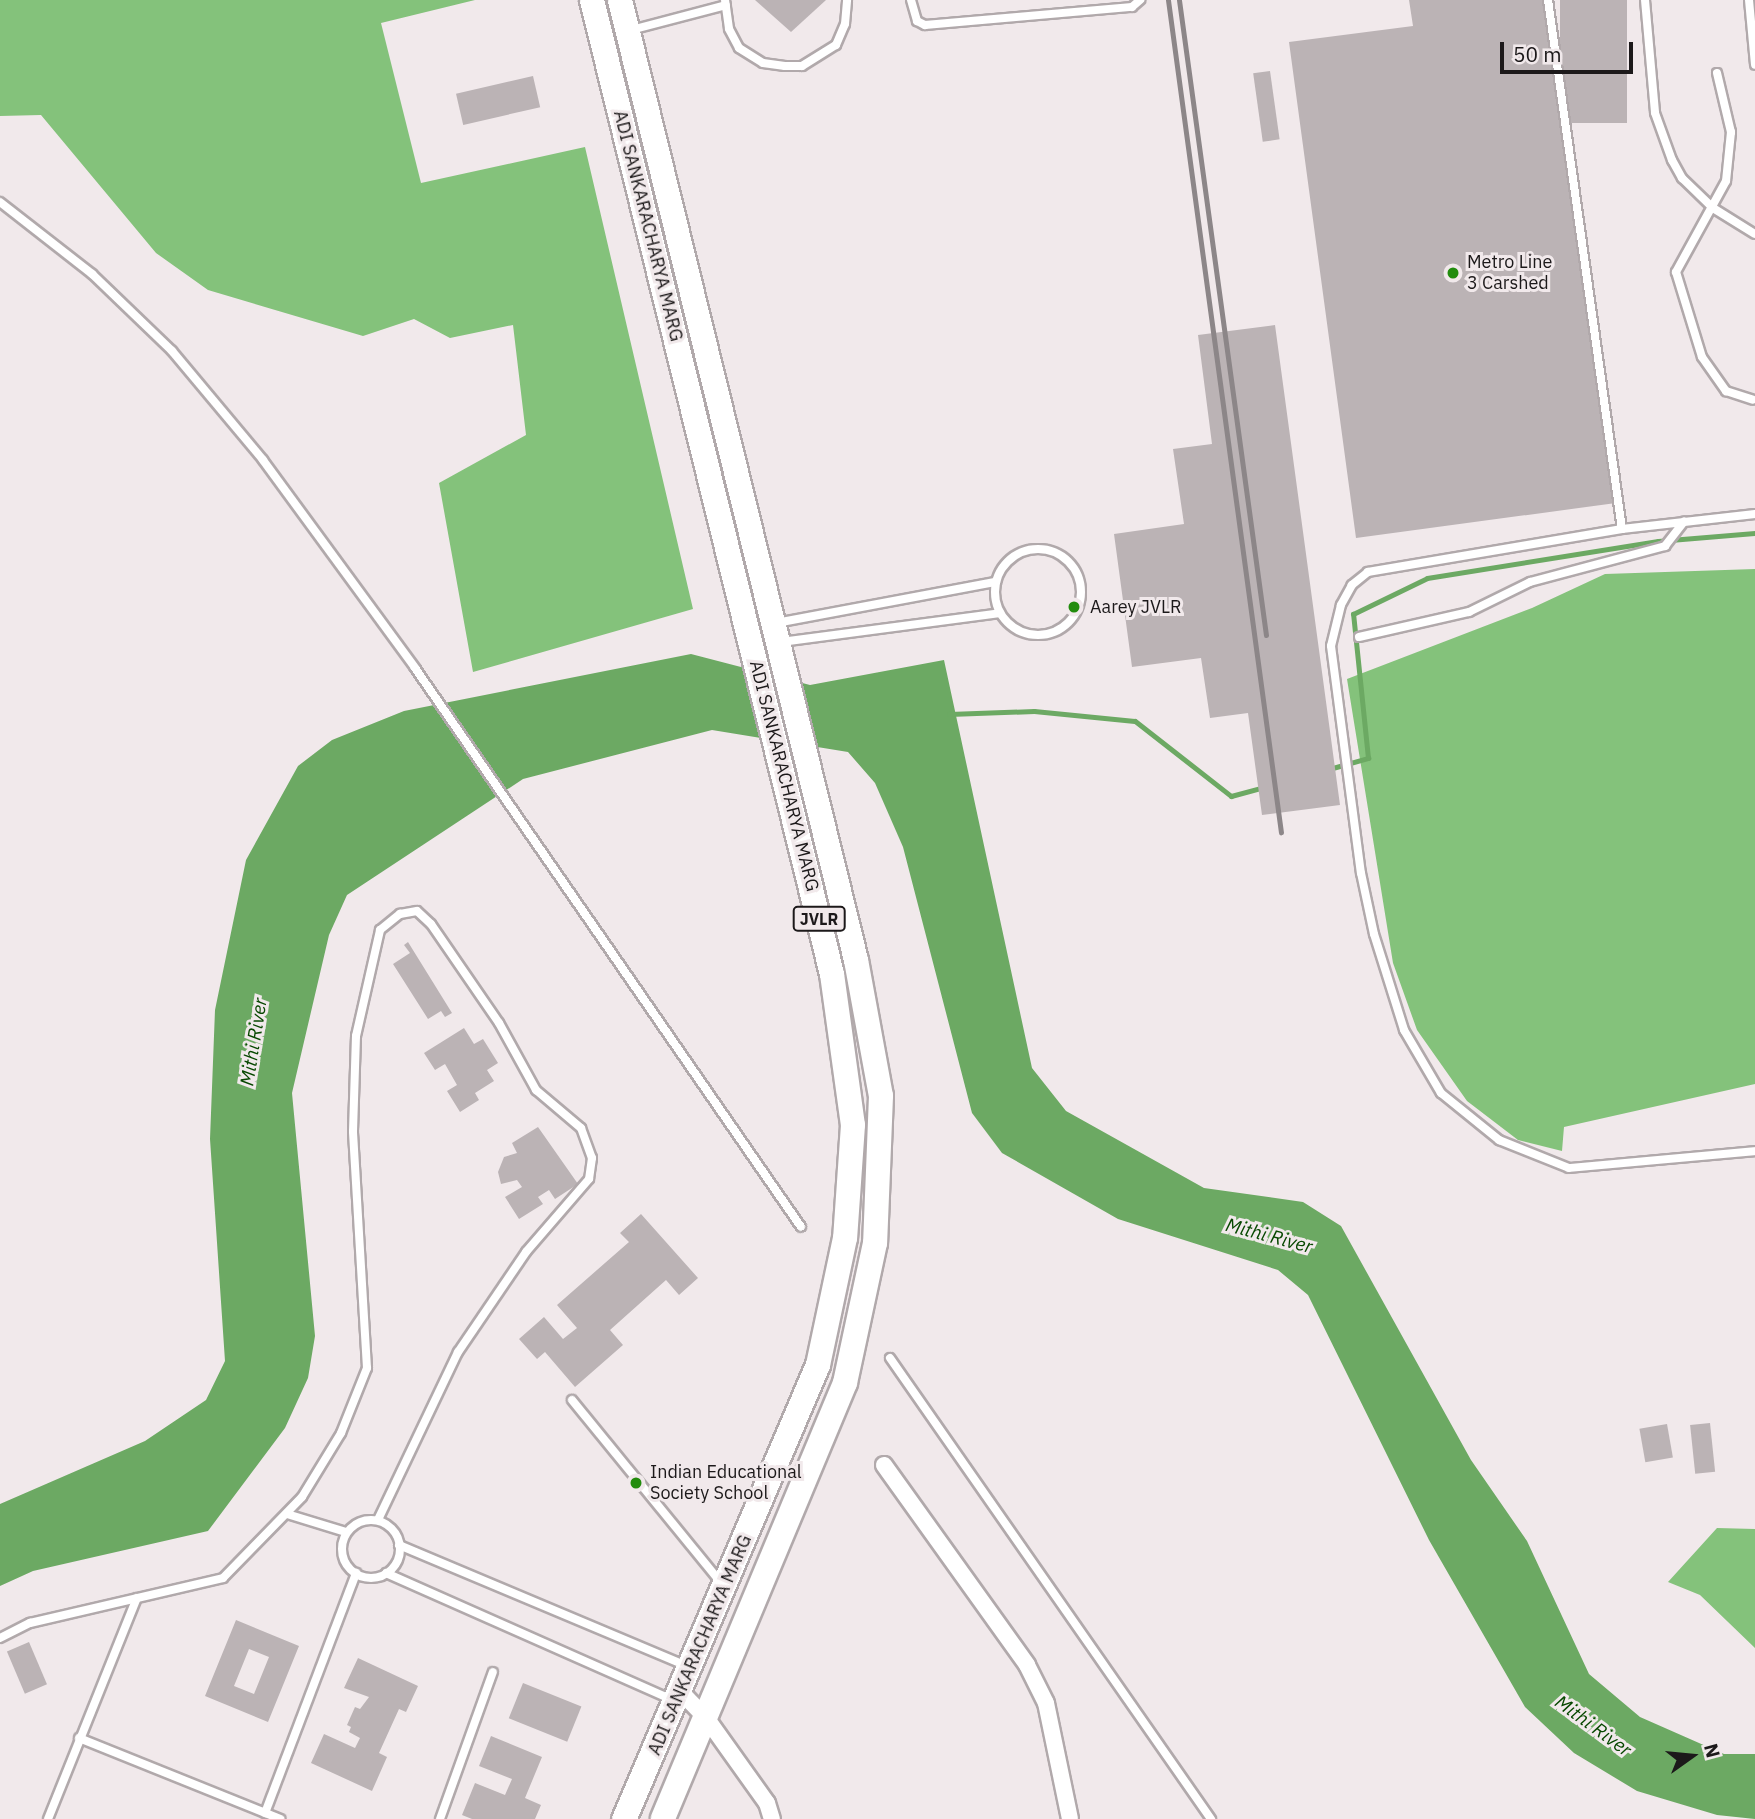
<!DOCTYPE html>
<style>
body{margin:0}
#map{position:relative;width:1755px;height:1819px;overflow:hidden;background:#f1e9eb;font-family:"IBM Plex Sans",sans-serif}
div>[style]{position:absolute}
.forest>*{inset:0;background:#84c27b}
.water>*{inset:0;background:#6ca963}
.stream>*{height:5px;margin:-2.5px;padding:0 2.5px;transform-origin:2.5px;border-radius:2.5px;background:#6ca963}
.building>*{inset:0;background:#bbb3b5;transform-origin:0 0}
.roads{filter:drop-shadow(2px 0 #b1a9ab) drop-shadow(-2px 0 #b1a9ab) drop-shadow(0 2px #b1a9ab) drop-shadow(0 -2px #b1a9ab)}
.service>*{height:8px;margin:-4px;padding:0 4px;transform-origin:4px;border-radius:4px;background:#fff}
.service>.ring{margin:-4px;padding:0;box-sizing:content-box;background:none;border:8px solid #fff;border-radius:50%}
.minor>*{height:16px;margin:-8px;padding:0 8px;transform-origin:8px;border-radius:8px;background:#fff}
.primary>*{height:24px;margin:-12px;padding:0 12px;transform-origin:12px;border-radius:12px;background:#fff}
.rail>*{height:5px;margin:-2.5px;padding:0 2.5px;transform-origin:2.5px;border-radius:2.5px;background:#8c8688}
.dots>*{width:19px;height:19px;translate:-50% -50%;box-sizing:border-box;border:4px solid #f1e9eb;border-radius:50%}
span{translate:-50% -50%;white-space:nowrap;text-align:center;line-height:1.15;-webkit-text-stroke:6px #f1e9eb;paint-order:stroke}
.shield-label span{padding:2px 5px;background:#f1e9eb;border:2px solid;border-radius:5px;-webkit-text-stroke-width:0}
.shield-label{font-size:16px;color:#1c191a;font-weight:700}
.street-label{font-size:18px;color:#1c191a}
.poi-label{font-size:18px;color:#1c191a}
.left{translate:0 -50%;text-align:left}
.water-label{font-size:19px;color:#074800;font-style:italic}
.north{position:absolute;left:1657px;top:1721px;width:70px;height:70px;-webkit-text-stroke:5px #f1e9eb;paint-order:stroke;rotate:75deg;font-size:19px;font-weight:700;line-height:28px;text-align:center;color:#1c191a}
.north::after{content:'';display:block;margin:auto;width:24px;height:32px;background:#1c191a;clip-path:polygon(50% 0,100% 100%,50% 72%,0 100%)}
.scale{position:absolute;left:1500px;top:42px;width:133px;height:32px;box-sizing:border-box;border:4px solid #1c191a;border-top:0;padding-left:9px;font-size:21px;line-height:24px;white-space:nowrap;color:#1c191a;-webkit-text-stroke:5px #f1e9eb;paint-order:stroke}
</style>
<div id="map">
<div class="forest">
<i style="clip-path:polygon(0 0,475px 0,381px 23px,421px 183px,585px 147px,693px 609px,473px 672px,439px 483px,526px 435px,513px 325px,450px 338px,414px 319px,363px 336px,208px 290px,156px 253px,41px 115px,0 116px)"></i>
<i style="clip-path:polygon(1755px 569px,1755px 1084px,1564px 1127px,1562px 1151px,1518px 1140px,1467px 1101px,1417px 1030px,1393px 963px,1347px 679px,1532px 608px,1605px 574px)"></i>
<i style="clip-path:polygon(1717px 1528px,1755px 1529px,1755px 1648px,1700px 1595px,1668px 1582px)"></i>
</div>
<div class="water">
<i style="clip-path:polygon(691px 654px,810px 685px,944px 660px,1032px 1068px,1066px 1111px,1204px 1188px,1303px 1202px,1341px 1226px,1471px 1460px,1527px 1541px,1589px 1674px,1640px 1717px,1724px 1754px,1755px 1754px,1755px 1819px,1717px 1815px,1637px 1791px,1574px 1753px,1525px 1707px,1429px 1540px,1308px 1295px,1278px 1270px,1118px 1219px,1002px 1153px,972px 1113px,903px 847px,875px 783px,848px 752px,712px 730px,523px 779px,347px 895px,329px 935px,292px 1093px,315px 1336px,308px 1378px,285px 1428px,208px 1531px,33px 1571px,0 1586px,0 1504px,145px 1441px,206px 1400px,225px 1361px,210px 1139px,215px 1010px,246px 860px,298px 766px,332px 740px,404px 711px)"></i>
</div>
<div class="stream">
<i style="left:949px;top:714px;width:85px;rotate:-2deg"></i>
<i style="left:1034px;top:711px;width:101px;rotate:5.7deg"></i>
<i style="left:1135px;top:721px;width:122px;rotate:38deg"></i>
<i style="left:1231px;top:796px;width:35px;rotate:-15deg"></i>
<i style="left:1329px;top:769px;width:41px;rotate:-15.8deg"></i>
<i style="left:1368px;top:758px;width:145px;rotate:-95.9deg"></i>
<i style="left:1353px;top:614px;width:82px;rotate:-25.9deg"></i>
<i style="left:1427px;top:578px;width:234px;rotate:-9.1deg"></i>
<i style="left:1658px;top:541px;width:97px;rotate:-4.7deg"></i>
</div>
<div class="building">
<i style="clip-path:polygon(755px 0,826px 0,791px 32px)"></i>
<i style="clip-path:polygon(1409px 0,1548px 0,1616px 503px,1356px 538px,1289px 42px,1413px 26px)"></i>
<i style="left:1560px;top:0;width:67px;height:123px"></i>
<i style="left:1270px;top:71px;width:69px;height:17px;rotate:82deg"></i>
<i style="left:533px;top:76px;width:32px;height:79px;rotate:77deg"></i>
<i style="clip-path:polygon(1275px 325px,1340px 805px,1262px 815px,1248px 713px,1210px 718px,1201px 658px,1132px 667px,1114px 534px,1184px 524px,1173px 449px,1212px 444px,1198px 335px)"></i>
<i style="clip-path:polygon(408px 942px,452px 1013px,445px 1017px,441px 1011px,428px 1019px,393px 964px,410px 953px,404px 945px)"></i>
<i style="clip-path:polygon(464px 1028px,474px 1044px,483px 1039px,498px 1063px,487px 1070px,494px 1081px,475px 1093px,479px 1100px,460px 1112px,447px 1091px,457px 1085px,445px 1064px,435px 1070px,424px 1053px)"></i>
<i style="clip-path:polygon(538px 1127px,578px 1184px,555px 1199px,549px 1190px,538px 1197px,543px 1204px,519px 1219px,505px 1197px,522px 1187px,517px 1180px,501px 1184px,498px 1172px,504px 1157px,517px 1153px,512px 1143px)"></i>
<i style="clip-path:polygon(641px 1214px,698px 1278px,679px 1295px,666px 1280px,610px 1330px,623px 1345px,575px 1387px,545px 1352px,537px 1359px,519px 1339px,544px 1317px,563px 1339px,577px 1328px,557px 1305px,629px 1242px,620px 1233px)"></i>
<i style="left:1710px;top:1423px;width:49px;height:20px;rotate:84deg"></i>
<i style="left:1667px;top:1424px;width:34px;height:28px;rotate:80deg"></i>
<i style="clip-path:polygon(evenodd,236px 1620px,299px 1646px,268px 1722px,205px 1696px,236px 1620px,249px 1649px,269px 1657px,254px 1694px,234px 1686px,249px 1649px)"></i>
<i style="left:29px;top:1642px;width:46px;height:24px;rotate:67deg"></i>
<i style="clip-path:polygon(358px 1658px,418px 1686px,406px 1712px,399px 1709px,379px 1753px,387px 1757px,372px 1791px,311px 1763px,324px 1734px,355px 1748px,360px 1738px,349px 1732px,351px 1727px,347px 1725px,355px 1707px,360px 1709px,369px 1697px,344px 1688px)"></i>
<i style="left:523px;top:1683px;width:63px;height:38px;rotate:22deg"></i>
<i style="clip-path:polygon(491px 1736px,542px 1757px,525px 1798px,541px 1805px,535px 1819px,472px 1819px,462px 1815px,475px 1783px,505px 1795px,512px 1779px,479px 1766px)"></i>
</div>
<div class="roads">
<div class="service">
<i style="left:725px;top:0;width:29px;rotate:82deg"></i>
<i style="left:729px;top:29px;width:21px;rotate:62deg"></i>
<i style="left:739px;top:48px;width:28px;rotate:32deg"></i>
<i style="left:763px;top:63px;width:22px;rotate:8deg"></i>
<i style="left:785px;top:66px;width:17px"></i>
<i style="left:802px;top:66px;width:40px;rotate:-32deg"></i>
<i style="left:836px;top:45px;width:23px;rotate:-67deg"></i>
<i style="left:845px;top:24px;width:24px;rotate:-85deg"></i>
<i style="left:911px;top:0;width:22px;rotate:74deg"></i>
<i style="left:917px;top:21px;width:9px;rotate:27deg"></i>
<i style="left:925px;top:25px;width:208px;rotate:-5deg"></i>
<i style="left:1132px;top:7px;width:11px;rotate:-41deg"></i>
<i style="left:1548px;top:0;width:534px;rotate:82.04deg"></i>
<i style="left:1645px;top:0;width:113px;rotate:84.9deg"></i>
<i style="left:1655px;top:113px;width:50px;rotate:70.1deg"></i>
<i style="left:1672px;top:160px;width:21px;rotate:61deg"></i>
<i style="left:1682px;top:178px;width:43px;rotate:44.1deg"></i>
<i style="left:1713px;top:208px;width:49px;rotate:31.8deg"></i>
<i style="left:1749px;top:0;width:65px;rotate:84.7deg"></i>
<i style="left:631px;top:30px;width:98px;rotate:-14.7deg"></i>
<i style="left:1717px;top:73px;width:61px;rotate:76.7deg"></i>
<i style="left:1731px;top:132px;width:49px;rotate:95.8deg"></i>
<i style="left:1726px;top:181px;width:104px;rotate:118.8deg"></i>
<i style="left:1676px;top:272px;width:89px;rotate:73deg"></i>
<i style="left:1702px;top:357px;width:42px;rotate:54.8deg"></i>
<i style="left:1726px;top:391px;width:28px;rotate:18deg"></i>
<i style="left:0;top:202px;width:117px;rotate:38deg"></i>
<i style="left:92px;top:274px;width:111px;rotate:43.9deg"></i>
<i style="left:172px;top:351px;width:142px;rotate:50.1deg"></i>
<i style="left:263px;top:460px;width:258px;rotate:53.8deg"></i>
<i style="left:415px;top:668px;width:679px;rotate:55.37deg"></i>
<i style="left:1755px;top:514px;width:134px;rotate:173.6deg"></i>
<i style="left:1622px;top:529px;width:258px;rotate:170.4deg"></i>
<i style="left:1368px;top:572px;width:21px;rotate:141deg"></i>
<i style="left:1352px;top:585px;width:23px;rotate:119deg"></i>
<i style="left:1341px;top:605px;width:42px;rotate:103.7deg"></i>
<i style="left:1331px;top:646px;width:229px;rotate:82.5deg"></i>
<i style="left:1361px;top:873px;width:62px;rotate:78deg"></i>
<i style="left:1374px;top:934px;width:101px;rotate:72.6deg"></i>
<i style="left:1404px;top:1030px;width:73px;rotate:59.6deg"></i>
<i style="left:1441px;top:1093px;width:75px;rotate:39deg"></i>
<i style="left:1499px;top:1140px;width:75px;rotate:21.8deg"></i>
<i style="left:1569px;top:1168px;width:187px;rotate:-5.2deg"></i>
<i class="ring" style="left:995px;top:549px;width:78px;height:78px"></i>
<i style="left:776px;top:623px;width:224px;rotate:-10.6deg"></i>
<i style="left:1359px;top:637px;width:113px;rotate:-12.8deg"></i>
<i style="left:1469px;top:612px;width:68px;rotate:-26.2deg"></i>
<i style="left:1530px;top:582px;width:140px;rotate:-14.9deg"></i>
<i style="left:1665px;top:546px;width:31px;rotate:-52deg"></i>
<i style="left:781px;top:642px;width:221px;rotate:-7.5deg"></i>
<i style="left:890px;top:1358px;width:562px;rotate:55.15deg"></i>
<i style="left:572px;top:1400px;width:236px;rotate:50.8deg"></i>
<i style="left:287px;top:1514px;width:62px;rotate:17deg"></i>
<i class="ring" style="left:342px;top:1520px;width:50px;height:50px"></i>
<i style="left:399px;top:1545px;width:312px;rotate:22.8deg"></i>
<i style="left:386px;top:1573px;width:312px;rotate:23.9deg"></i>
<i style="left:0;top:1638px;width:34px;rotate:-27deg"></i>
<i style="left:30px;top:1623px;width:198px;rotate:-13.1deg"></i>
<i style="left:223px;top:1578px;width:113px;rotate:-45.7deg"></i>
<i style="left:302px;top:1497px;width:75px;rotate:-58.6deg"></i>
<i style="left:341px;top:1433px;width:70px;rotate:-68.2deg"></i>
<i style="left:367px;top:1368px;width:237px;rotate:-93.4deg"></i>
<i style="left:353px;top:1131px;width:95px;rotate:-88.2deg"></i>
<i style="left:356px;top:1036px;width:109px;rotate:-77.2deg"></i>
<i style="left:380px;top:930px;width:26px;rotate:-39deg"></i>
<i style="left:400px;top:914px;width:17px;rotate:-10deg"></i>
<i style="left:417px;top:911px;width:19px;rotate:43deg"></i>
<i style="left:431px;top:924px;width:120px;rotate:55.5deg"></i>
<i style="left:499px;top:1023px;width:77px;rotate:61.1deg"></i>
<i style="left:536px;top:1090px;width:59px;rotate:40.2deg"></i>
<i style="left:581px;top:1128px;width:32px;rotate:70deg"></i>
<i style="left:592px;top:1158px;width:21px;rotate:98deg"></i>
<i style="left:589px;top:1179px;width:96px;rotate:130.8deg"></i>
<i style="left:526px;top:1252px;width:121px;rotate:124.2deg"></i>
<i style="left:458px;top:1352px;width:186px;rotate:115.5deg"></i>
<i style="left:79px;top:1738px;width:217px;rotate:21.9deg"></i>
<i style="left:265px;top:1813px;width:257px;rotate:-69.2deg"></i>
<i style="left:48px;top:1819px;width:238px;rotate:-68.1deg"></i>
<i style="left:440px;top:1819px;width:156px;rotate:-70.2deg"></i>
</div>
<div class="minor">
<i style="left:884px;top:1465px;width:246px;rotate:54.4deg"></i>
<i style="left:1027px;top:1665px;width:42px;rotate:63.4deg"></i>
<i style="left:1046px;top:1703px;width:118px;rotate:78.3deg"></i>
<i style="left:681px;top:1692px;width:37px;rotate:46deg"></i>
<i style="left:707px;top:1719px;width:103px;rotate:54.5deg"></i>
<i style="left:767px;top:1803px;width:17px;rotate:73deg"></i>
</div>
<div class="primary">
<i style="left:592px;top:0;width:1003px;rotate:76.16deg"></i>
<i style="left:832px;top:974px;width:152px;rotate:82.1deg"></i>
<i style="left:853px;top:1125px;width:113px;rotate:94deg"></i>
<i style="left:845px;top:1238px;width:130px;rotate:102deg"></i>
<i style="left:818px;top:1365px;width:494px;rotate:113.1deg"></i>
<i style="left:620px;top:0;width:989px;rotate:76.19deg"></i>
<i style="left:856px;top:960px;width:138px;rotate:79.6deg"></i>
<i style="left:881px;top:1096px;width:147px;rotate:92.3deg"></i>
<i style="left:875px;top:1243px;width:143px;rotate:102.1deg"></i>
<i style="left:845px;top:1383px;width:472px;rotate:112.7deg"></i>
</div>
</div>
<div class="rail">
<i style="left:1168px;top:0;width:840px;rotate:82.27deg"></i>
<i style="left:1179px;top:0;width:641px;rotate:82.2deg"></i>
</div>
<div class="dots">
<i style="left:1453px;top:273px;background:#228c0d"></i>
<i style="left:1074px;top:607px;background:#228c0d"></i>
<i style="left:636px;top:1483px;background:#228c0d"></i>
</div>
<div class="shield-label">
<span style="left:819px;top:919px">JVLR</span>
</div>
<div class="street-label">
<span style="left:648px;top:226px;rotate:76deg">ADI SANKARACHARYA MARG</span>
<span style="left:784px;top:776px;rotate:76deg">ADI SANKARACHARYA MARG</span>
<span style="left:700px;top:1645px;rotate:-67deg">ADI SANKARACHARYA MARG</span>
</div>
<div class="poi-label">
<span class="left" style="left:1467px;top:273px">Metro Line<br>3 Carshed</span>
<span class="left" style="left:1090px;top:607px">Aarey JVLR</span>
<span class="left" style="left:650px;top:1483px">Indian Educational<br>Society School</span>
</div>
<div class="water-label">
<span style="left:254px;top:1042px;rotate:-81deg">Mithi River</span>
<span style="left:1269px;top:1236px;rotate:15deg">Mithi River</span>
<span style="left:1593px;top:1726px;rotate:36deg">Mithi River</span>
</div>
<div class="north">N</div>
<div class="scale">50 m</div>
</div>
